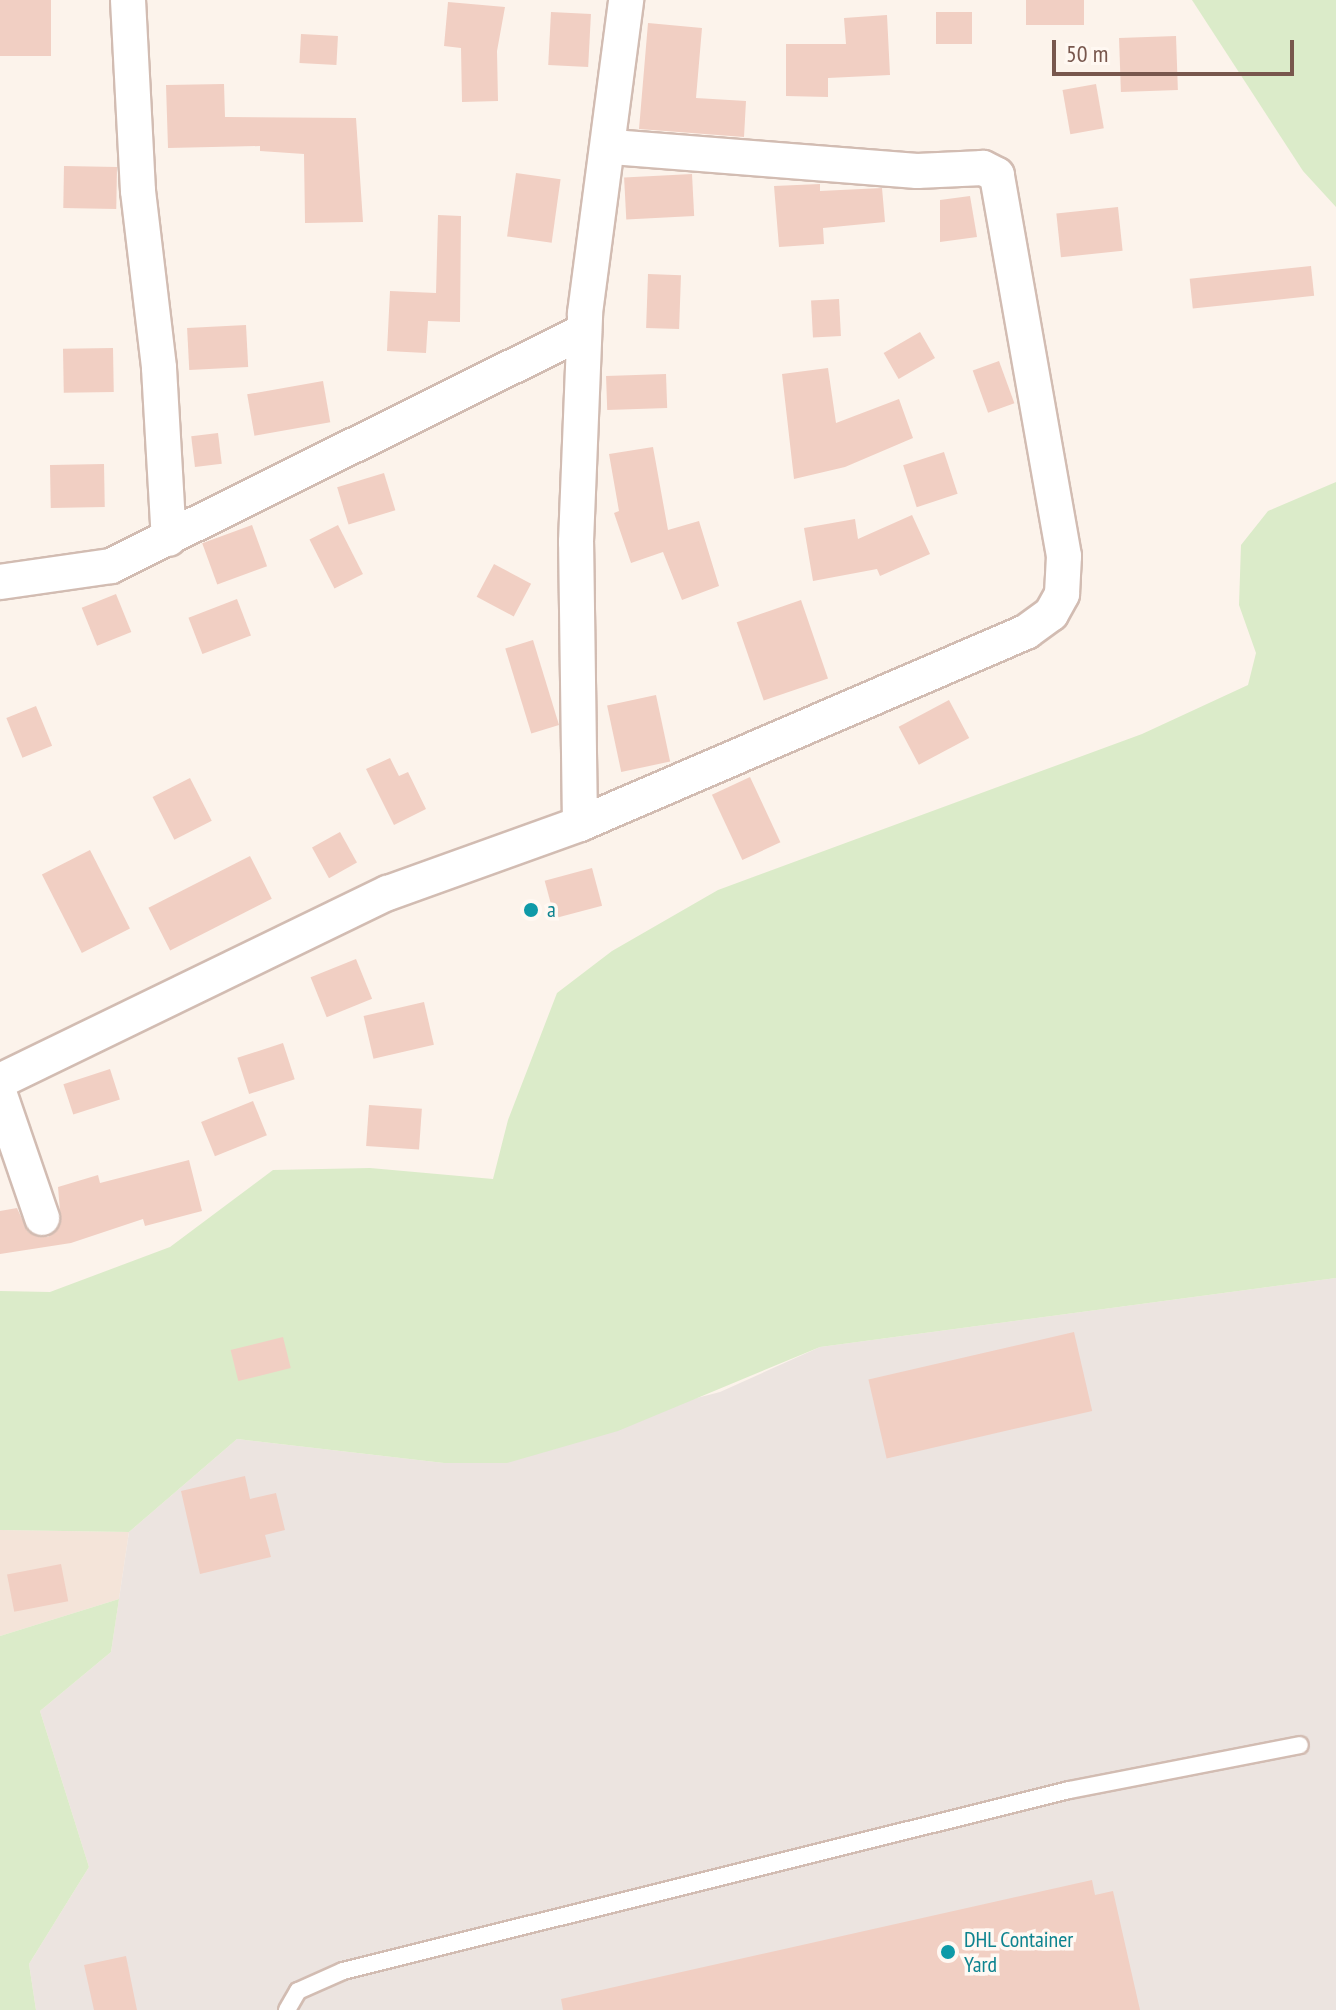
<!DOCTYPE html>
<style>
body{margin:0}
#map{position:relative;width:1336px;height:2010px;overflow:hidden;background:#fcf3eb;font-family:"PT Sans Narrow",sans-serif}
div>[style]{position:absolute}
.residential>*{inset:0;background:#f4e4d9}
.industrial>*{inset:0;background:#ece4e0}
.green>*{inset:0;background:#dbebc9}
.building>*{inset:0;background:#f1cfc3;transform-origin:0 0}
.roads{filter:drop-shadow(2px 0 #d2bcb2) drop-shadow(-2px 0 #d2bcb2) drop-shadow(0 2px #d2bcb2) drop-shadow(0 -2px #d2bcb2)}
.lane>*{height:16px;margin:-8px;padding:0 8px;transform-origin:8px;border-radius:8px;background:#fff}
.street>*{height:34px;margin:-17px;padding:0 17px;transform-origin:17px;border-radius:17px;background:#fff}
.dots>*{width:22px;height:22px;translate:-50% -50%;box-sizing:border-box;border:4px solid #fff8f2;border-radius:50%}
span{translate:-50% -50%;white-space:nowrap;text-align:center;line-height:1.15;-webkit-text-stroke:7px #fff8f2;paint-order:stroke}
.culture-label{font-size:22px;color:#0d838f}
.left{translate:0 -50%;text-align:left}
.scale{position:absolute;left:1052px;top:40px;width:242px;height:36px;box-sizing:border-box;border:4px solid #78574d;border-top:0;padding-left:10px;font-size:24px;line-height:28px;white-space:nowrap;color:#78574d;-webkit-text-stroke:6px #fff8f2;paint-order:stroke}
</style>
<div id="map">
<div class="residential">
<i style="clip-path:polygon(0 1530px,129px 1532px,119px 1599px,0 1636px)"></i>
</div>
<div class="industrial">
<i style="clip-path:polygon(1336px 1278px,1336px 2010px,36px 2010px,29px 1964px,89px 1867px,40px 1711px,111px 1652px,129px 1532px,237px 1439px,444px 1463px,720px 1392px,820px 1347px)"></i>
</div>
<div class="green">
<i style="clip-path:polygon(1192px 0,1336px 0,1336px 207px,1303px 171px)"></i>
<i style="clip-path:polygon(1336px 482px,1336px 1278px,820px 1347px,618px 1431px,507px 1463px,444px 1463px,237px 1439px,129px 1532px,0 1530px,0 1291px,50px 1292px,170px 1247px,273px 1170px,370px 1168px,493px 1179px,508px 1120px,557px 993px,612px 951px,718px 890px,1142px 734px,1248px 685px,1256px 653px,1239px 605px,1241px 545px,1268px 511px)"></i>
<i style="clip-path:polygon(119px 1599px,111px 1652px,40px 1711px,89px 1867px,29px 1964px,36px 2010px,0 2010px,0 1636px)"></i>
</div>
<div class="building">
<i style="left:0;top:0;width:51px;height:56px"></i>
<i style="left:1026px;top:0;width:58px;height:25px"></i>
<i style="clip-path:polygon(448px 2px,505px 7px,497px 51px,498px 101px,462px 102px,461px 48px,444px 46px)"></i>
<i style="left:551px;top:12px;width:40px;height:53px;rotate:3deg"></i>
<i style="left:936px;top:12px;width:36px;height:32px"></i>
<i style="clip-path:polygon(887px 15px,890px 75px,828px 78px,828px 97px,786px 96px,786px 44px,846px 44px,844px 18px)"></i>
<i style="clip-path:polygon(648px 23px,702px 28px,696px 98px,746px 101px,744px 137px,639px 129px)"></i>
<i style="left:301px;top:34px;width:37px;height:29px;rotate:3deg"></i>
<i style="left:1176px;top:36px;width:54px;height:57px;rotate:88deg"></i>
<i style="clip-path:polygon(224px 84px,225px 117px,356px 118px,363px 222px,305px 223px,304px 154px,260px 151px,260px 146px,168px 148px,166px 85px)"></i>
<i style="left:1096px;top:84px;width:45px;height:34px;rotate:80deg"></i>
<i style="left:64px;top:166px;width:53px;height:42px;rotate:1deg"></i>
<i style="left:516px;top:173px;width:45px;height:64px;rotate:8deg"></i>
<i style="left:692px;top:174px;width:42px;height:68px;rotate:87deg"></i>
<i style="clip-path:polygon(820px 184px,820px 191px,882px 188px,885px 222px,823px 228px,824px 244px,779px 247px,774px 186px)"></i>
<i style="clip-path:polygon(970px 196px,977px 237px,940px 242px,940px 200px)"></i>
<i style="left:1118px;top:207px;width:44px;height:62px;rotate:84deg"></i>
<i style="clip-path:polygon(438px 215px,461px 216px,460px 322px,428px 321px,426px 353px,387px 351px,390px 291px,436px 293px)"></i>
<i style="left:1311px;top:266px;width:30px;height:122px;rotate:84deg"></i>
<i style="left:648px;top:274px;width:33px;height:54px;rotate:2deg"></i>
<i style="left:839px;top:299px;width:37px;height:28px;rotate:87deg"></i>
<i style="left:246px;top:325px;width:42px;height:59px;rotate:87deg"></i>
<i style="left:920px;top:332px;width:30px;height:42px;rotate:60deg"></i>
<i style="left:113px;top:348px;width:44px;height:50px;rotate:89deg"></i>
<i style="left:999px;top:361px;width:45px;height:28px;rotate:70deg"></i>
<i style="clip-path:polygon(828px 368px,836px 423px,899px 399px,913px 438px,845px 467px,794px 479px,782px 374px)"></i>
<i style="left:666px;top:374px;width:34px;height:60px;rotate:88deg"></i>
<i style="left:323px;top:381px;width:42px;height:77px;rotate:80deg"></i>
<i style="left:218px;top:433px;width:31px;height:27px;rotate:83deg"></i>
<i style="clip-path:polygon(653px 447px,668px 530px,699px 521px,719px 586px,682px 600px,663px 552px,631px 563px,614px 513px,619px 511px,609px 454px)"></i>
<i style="left:944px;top:452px;width:44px;height:43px;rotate:72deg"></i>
<i style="left:104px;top:464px;width:43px;height:54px;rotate:89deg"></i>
<i style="left:384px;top:473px;width:39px;height:49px;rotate:73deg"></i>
<i style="clip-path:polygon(912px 515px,930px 554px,880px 576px,877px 569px,813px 581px,804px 528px,855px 519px,858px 539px)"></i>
<i style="left:252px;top:525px;width:44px;height:53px;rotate:70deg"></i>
<i style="left:338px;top:525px;width:55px;height:32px;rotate:63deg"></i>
<i style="left:494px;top:564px;width:42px;height:37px;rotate:28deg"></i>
<i style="left:116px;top:594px;width:41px;height:37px;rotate:68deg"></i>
<i style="left:237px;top:599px;width:39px;height:52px;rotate:69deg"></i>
<i style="left:801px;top:600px;width:83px;height:68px;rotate:71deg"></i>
<i style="left:533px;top:640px;width:89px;height:29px;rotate:73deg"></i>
<i style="left:656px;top:695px;width:68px;height:50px;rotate:78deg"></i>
<i style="left:949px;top:700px;width:43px;height:57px;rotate:62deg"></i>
<i style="left:36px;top:706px;width:43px;height:32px;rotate:68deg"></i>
<i style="clip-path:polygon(390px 758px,399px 776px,408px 772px,426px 809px,394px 825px,366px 769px)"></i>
<i style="left:750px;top:777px;width:72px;height:42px;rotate:65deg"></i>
<i style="left:190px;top:778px;width:48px;height:42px;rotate:63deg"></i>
<i style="left:340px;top:832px;width:35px;height:32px;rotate:61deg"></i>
<i style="left:90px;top:850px;width:88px;height:54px;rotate:63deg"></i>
<i style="left:250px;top:856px;width:48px;height:114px;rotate:63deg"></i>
<i style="left:592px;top:868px;width:39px;height:49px;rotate:75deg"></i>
<i style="left:356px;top:959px;width:43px;height:49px;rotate:68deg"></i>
<i style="left:424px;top:1002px;width:44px;height:62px;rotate:77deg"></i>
<i style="left:283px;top:1043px;width:38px;height:48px;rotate:72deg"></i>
<i style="left:110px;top:1069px;width:32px;height:49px;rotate:72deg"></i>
<i style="left:253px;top:1101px;width:37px;height:56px;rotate:68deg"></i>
<i style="left:369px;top:1105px;width:53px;height:41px;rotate:4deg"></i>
<i style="clip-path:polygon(189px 1160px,202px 1211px,145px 1226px,143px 1219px,71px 1243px,0 1254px,0 1211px,17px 1208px,28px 1232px,48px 1237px,61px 1223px,58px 1187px,98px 1175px,100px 1183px)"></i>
<i style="left:1074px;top:1332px;width:81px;height:211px;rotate:77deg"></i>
<i style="left:283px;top:1337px;width:32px;height:54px;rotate:76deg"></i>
<i style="clip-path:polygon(245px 1476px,250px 1499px,276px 1493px,285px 1530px,265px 1535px,271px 1557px,200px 1574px,181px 1491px)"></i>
<i style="left:61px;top:1564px;width:38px;height:55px;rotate:79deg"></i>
<i style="clip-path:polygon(1092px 1880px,1095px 1895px,1113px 1891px,1140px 2010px,563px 2010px,561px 1999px)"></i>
<i style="clip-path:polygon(126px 1956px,137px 2010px,94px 2010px,84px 1965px)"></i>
</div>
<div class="roads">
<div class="lane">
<i style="left:287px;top:2010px;width:22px;rotate:-60deg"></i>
<i style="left:298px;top:1991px;width:49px;rotate:-24deg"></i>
<i style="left:343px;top:1971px;width:748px;rotate:-14deg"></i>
<i style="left:1069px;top:1790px;width:235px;rotate:-11deg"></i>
</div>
<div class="street">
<i style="left:128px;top:0;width:191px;rotate:87deg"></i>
<i style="left:138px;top:191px;width:178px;rotate:83.2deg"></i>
<i style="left:159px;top:368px;width:171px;rotate:86.7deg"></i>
<i style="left:0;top:582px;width:112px;rotate:-8.2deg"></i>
<i style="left:111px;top:566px;width:528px;rotate:-26.42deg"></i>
<i style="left:580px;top:824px;width:282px;rotate:-90.8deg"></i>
<i style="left:576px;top:542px;width:229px;rotate:-87.7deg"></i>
<i style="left:585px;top:313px;width:316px;rotate:-82.5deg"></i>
<i style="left:0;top:1081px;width:431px;rotate:-25.9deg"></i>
<i style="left:388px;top:893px;width:204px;rotate:-19.8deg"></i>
<i style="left:580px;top:824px;width:486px;rotate:-23.3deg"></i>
<i style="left:1026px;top:632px;width:31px;rotate:-36deg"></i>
<i style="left:1051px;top:614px;width:23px;rotate:-61deg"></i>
<i style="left:1062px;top:594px;width:38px;rotate:-87deg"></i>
<i style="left:1064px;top:556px;width:387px;rotate:-100deg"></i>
<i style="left:997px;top:175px;width:16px;rotate:-153deg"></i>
<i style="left:983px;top:168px;width:66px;rotate:177.4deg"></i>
<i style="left:917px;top:171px;width:309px;rotate:-175.5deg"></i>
<i style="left:0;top:1095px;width:130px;rotate:71.1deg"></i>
</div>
</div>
<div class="dots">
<i style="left:531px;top:910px;background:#0f9aa8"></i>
<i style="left:948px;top:1952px;background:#0f9aa8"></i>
</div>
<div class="culture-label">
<span class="left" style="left:547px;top:910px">a</span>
<span class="left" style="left:964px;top:1952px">DHL Container<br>Yard</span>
</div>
<div class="scale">50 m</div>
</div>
